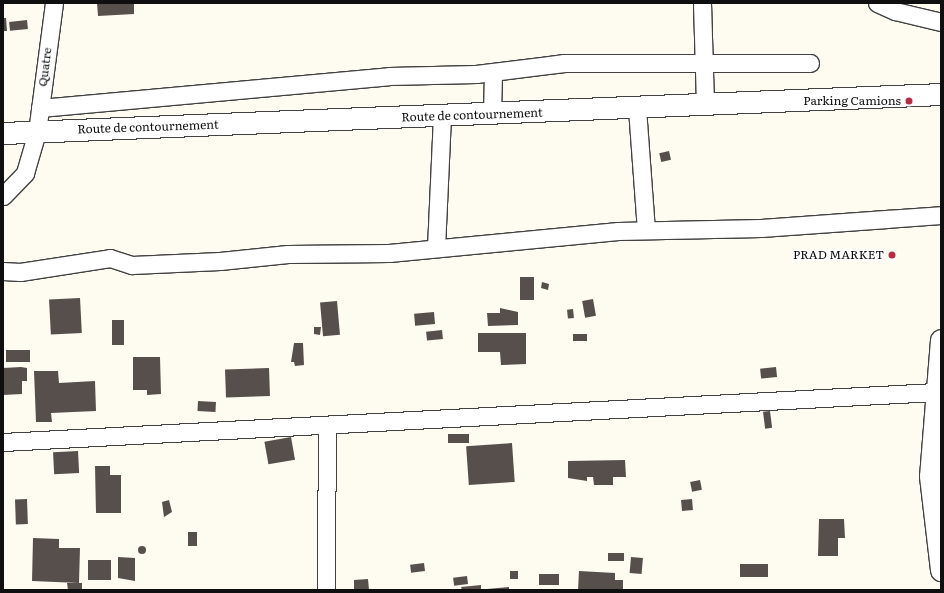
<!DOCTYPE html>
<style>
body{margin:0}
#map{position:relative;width:944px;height:593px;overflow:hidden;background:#fefbf1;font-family:Literata,serif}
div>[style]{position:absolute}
.building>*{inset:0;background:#574f4b;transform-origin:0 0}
.round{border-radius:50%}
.roads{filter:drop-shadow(1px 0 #424242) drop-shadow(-1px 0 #424242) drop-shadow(0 1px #424242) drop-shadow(0 -1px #424242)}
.minor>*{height:17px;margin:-8.5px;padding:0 8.5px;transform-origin:8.5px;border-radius:8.5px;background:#fff}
.tertiary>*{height:21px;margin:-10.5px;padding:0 10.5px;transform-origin:10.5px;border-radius:10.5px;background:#fff}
.dots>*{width:11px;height:11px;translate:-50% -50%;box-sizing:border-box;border:2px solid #fff;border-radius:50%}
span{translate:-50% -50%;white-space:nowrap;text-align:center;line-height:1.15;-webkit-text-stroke:4px #fff;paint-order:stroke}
.street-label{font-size:12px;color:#0f0f0f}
.poi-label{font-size:12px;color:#0f0f0f}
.right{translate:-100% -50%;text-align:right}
.frame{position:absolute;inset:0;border:4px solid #0f0f0f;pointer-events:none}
</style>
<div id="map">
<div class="building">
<i style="clip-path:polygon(97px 3px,134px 3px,134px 14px,98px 16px)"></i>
<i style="clip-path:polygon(3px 18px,6px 18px,7px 31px,3px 31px)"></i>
<i style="left:27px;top:20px;width:9px;height:18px;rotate:84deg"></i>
<i style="left:669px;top:151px;width:9px;height:10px;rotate:77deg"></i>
<i style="left:520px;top:277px;width:14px;height:23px"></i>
<i style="clip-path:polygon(542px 282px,549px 284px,548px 290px,541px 288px)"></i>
<i style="left:80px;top:298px;width:35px;height:31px;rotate:87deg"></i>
<i style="left:593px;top:299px;width:17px;height:11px;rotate:80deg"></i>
<i style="left:337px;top:301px;width:34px;height:17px;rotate:85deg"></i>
<i style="clip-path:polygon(500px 308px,518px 312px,518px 325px,488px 326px,487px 313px,500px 313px)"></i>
<i style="left:573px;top:309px;width:9px;height:6px;rotate:84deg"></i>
<i style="left:434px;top:312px;width:12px;height:20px;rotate:85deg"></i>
<i style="left:112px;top:320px;width:12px;height:25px"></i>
<i style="clip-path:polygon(314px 327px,321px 327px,320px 335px,314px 334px)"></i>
<i style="left:442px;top:330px;width:9px;height:16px;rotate:84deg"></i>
<i style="clip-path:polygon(478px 333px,526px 333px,526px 364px,501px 365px,500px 352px,478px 352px)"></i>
<i style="left:587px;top:334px;width:7px;height:14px;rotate:90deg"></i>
<i style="clip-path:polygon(294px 343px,303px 343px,304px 365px,295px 366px,294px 362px,291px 362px)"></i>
<i style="left:6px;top:350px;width:24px;height:12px"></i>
<i style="clip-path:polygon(133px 357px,160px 357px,161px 394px,147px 395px,147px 390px,133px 390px)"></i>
<i style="clip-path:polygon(21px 367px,27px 368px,27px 381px,22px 381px,22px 394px,3px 395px,3px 368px)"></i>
<i style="left:776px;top:367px;width:10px;height:16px;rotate:84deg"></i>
<i style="left:269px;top:368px;width:28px;height:44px;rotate:88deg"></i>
<i style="clip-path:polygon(34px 371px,58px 371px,59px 383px,95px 381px,96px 411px,51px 413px,52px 422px,36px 422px)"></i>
<i style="left:198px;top:401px;width:18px;height:10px;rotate:3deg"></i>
<i style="left:770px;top:411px;width:17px;height:7px;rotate:83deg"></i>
<i style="left:448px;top:434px;width:21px;height:9px"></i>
<i style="left:291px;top:437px;width:23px;height:27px;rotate:80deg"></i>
<i style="left:512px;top:443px;width:39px;height:46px;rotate:86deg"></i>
<i style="left:78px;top:451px;width:22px;height:25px;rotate:87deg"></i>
<i style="clip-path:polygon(625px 460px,626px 477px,613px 477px,613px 485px,594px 485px,593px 477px,587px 477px,587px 481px,568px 478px,568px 461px)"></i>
<i style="clip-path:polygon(95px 466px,110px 466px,110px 475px,121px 475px,121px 513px,96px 513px)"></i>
<i style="left:700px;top:480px;width:10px;height:10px;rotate:79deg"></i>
<i style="left:27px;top:499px;width:25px;height:12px;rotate:88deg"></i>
<i style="left:692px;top:499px;width:11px;height:11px;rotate:85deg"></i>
<i style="clip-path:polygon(169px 500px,172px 512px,164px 517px,162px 502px)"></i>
<i style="clip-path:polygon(819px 519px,844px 519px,845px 538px,838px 538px,838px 556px,818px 556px)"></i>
<i style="left:188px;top:532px;width:9px;height:14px"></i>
<i style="clip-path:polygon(33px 538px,59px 539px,59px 548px,80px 548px,79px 583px,32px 581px)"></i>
<i class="round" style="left:138px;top:546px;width:8px;height:8px"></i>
<i style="left:624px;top:553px;width:8px;height:16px;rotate:90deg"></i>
<i style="clip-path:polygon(118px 557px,135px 558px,135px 581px,118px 578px)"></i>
<i style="left:631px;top:557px;width:12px;height:16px;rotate:5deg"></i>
<i style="left:88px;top:560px;width:23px;height:20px"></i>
<i style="left:424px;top:563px;width:8px;height:14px;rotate:83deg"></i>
<i style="left:740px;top:564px;width:28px;height:13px"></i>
<i style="left:518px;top:571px;width:8px;height:8px;rotate:90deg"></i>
<i style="clip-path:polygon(579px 571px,615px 573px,615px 580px,623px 580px,623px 590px,578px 590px)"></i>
<i style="left:559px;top:574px;width:11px;height:20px;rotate:90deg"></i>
<i style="left:467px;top:576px;width:8px;height:14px;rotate:83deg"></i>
<i style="clip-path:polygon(368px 579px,369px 590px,354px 590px,354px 580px)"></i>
<i style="clip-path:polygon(67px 583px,82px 583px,82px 589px,68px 590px)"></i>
<i style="clip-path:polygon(481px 585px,481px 590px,462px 590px,461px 587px)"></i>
<i style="clip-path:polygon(509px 587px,509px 590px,487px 590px,487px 589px)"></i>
</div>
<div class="roads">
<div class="minor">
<i style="left:702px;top:3px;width:102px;rotate:88.3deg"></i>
<i style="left:877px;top:3px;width:20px;rotate:24deg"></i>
<i style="left:895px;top:11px;width:47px;rotate:13.4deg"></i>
<i style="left:40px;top:108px;width:350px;rotate:-5.2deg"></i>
<i style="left:389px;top:76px;width:87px;rotate:-1.3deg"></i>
<i style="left:476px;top:74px;width:89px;rotate:-7.1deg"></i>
<i style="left:564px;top:63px;width:246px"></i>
<i style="left:637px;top:108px;width:122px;rotate:85.8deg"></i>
<i style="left:492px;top:114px;width:42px;rotate:-88.6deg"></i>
<i style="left:3px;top:196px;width:32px;rotate:-46deg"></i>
<i style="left:25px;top:173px;width:43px;rotate:-73.7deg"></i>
<i style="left:37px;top:132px;width:130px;rotate:-82.5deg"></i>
<i style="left:436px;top:248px;width:132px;rotate:-87.4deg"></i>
<i style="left:3px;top:271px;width:17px;rotate:3deg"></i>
<i style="left:20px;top:272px;width:91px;rotate:-8.8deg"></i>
<i style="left:110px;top:258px;width:23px;rotate:18deg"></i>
<i style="left:132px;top:265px;width:88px;rotate:-2.6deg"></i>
<i style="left:220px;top:261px;width:68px;rotate:-5.9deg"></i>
<i style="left:288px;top:254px;width:101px;rotate:-0.6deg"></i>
<i style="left:389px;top:253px;width:230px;rotate:-5.5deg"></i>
<i style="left:618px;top:231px;width:143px;rotate:-1.2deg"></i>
<i style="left:761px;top:228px;width:180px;rotate:-4.1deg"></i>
<i style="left:3px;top:442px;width:934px;rotate:-3.07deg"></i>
<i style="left:326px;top:590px;width:164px;rotate:-89.7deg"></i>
</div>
<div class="tertiary">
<i style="left:3px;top:133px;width:939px;rotate:-2.38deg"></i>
<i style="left:941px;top:340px;width:136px;rotate:94.6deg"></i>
<i style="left:930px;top:476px;width:95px;rotate:83.3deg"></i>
</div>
</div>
<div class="dots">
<i style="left:909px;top:101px;background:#ba2b3e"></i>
<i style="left:892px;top:255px;background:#ba2b3e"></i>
</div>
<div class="street-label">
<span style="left:45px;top:67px;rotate:-83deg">Quatre</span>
<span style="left:472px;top:115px;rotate:-2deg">Route de contournement</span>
<span style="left:148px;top:127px;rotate:-2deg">Route de contournement</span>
</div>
<div class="poi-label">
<span class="right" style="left:901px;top:101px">Parking Camions</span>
<span class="right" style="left:884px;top:255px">PRAD MARKET</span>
</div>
<div class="frame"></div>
</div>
